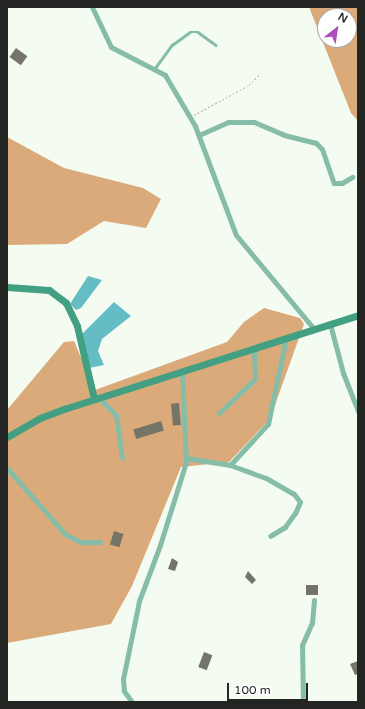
<!DOCTYPE html>
<style>
body{margin:0}
#map{position:relative;width:365px;height:709px;overflow:hidden;background:#f4fbf1;font-family:"Varela Round",sans-serif}
div>[style]{position:absolute}
[style*='--x']{left:calc(var(--x)*1px);top:calc(var(--y)*1px);width:calc(var(--w)*1px);rotate:calc(var(--a)*1deg)}
.forest>*{inset:0;background:#dbaa7a}
.water>*{inset:0;background:#64bcc5}
.building>*{inset:0;background:#757469;transform-origin:0 0}
.path>*{height:1px;margin-top:-0.5px;transform-origin:0;background:repeating-linear-gradient(90deg,#b4bab2 0 2px,transparent 0 4px)}
.lane>*{height:2.5px;margin:-1.25px;padding:0 1.25px;transform-origin:1.25px;border-radius:1.25px;background:#85bda8}
.street>*{height:5px;margin:-2.5px;padding:0 2.5px;transform-origin:2.5px;border-radius:2.5px;background:#85bda8}
.secondary>*{height:7px;margin:-3.5px;padding:0 3.5px;transform-origin:3.5px;border-radius:3.5px;background:#429f82}
span{translate:-50% -50%;white-space:nowrap;text-align:center;line-height:1.15;-webkit-text-stroke:3px #fff;paint-order:stroke}
.frame{position:absolute;inset:0;border:8px solid #222521;pointer-events:none}
.north{position:absolute;left:317px;top:8px;width:40px;height:40px;box-sizing:border-box;background:#fff;border:1px solid #a7a8a6;border-radius:50%;rotate:30deg;font-size:11px;font-weight:700;line-height:16px;text-align:center;color:#222521}
.north::after{content:'';display:block;margin:auto;width:14px;height:18px;background:#ac4fba;clip-path:polygon(50% 0,100% 100%,50% 72%,0 100%)}
.scale{position:absolute;left:227px;top:683px;width:81px;height:18px;box-sizing:border-box;border:2px solid #222521;border-top:0;padding-left:5px;font-size:12px;line-height:14px;white-space:nowrap;color:#222521;-webkit-text-stroke:3px #fff;paint-order:stroke}
</style>
<div id="map">
<div class="forest">
<div style="clip-path:polygon(evenodd,309px 7px,358px 7px,358px 121px,351px 113px,309px 7px,325px 16px,349px 16px,349px 40px,325px 40px,325px 16px)"></div>
<div style="clip-path:polygon(7px 137px,64px 168px,143px 188px,161px 199px,146px 228px,104px 221px,67px 244px,7px 245px)"></div>
<div style="clip-path:polygon(264px 308px,300px 318px,304px 324px,270px 419px,229px 462px,181px 467px,132px 586px,111px 624px,7px 643px,7px 410px,64px 342px,74px 341px,95px 390px,227px 342px,244px 322px)"></div>
</div>
<div class="water">
<div style="clip-path:polygon(88px 276px,102px 280px,81px 308px,76px 310px,70px 304px)"></div>
<div style="clip-path:polygon(114px 302px,131px 316px,102px 339px,98px 351px,104px 365px,89px 368px,82px 334px)"></div>
</div>
<div class="building">
<div style="left:16px;top:48px;width:14px;height:11px;rotate:36deg"></div>
<div style="left:179px;top:403px;width:22px;height:8px;rotate:85deg"></div>
<div style="left:161px;top:421px;width:10px;height:29px;rotate:73deg"></div>
<div style="left:114px;top:531px;width:10px;height:14px;rotate:17deg"></div>
<div style="clip-path:polygon(172px 558px,178px 562px,175px 571px,168px 569px)"></div>
<div style="clip-path:polygon(248px 571px,256px 580px,252px 584px,245px 577px)"></div>
<div style="left:306px;top:585px;width:12px;height:10px"></div>
<div style="left:204px;top:652px;width:9px;height:16px;rotate:21deg"></div>
<div style="clip-path:polygon(358px 661px,358px 674px,355px 675px,350px 664px)"></div>
</div>
<div class="path">
<div style="--x:194;--y:115;--w:63;--a:-28.6"></div>
<div style="--x:249;--y:85;--w:17;--a:-45"></div>
</div>
<div class="lane">
<div style="--x:155;--y:68;--w:29;--a:-54"></div>
<div style="--x:172;--y:45;--w:22;--a:-36"></div>
<div style="--x:190;--y:32;--w:8;--a:0"></div>
<div style="--x:198;--y:32;--w:22;--a:36"></div>
</div>
<div class="street">
<div style="--x:92;--y:7;--w:44;--a:64.6"></div>
<div style="--x:111;--y:47;--w:61;--a:27.4"></div>
<div style="--x:165;--y:75;--w:59;--a:59.5"></div>
<div style="--x:195;--y:126;--w:116;--a:69.4"></div>
<div style="--x:236;--y:235;--w:122;--a:50.3"></div>
<div style="--x:199;--y:135;--w:32;--a:-24"></div>
<div style="--x:228;--y:122;--w:26;--a:0"></div>
<div style="--x:254;--y:122;--w:33;--a:23"></div>
<div style="--x:284;--y:135;--w:33;--a:14"></div>
<div style="--x:316;--y:143;--w:8;--a:45"></div>
<div style="--x:322;--y:149;--w:36;--a:71"></div>
<div style="--x:334;--y:183;--w:8;--a:0"></div>
<div style="--x:342;--y:183;--w:12;--a:-31"></div>
<div style="--x:330;--y:324;--w:51;--a:75.1"></div>
<div style="--x:343;--y:373;--w:41;--a:68.5"></div>
<div style="--x:99;--y:398;--w:24;--a:45"></div>
<div style="--x:116;--y:415;--w:43;--a:82.1"></div>
<div style="--x:219;--y:413;--w:50;--a:-43.4"></div>
<div style="--x:255;--y:379;--w:31;--a:-92"></div>
<div style="--x:186;--y:458;--w:45;--a:9"></div>
<div style="--x:230;--y:465;--w:38;--a:20"></div>
<div style="--x:266;--y:478;--w:32;--a:30"></div>
<div style="--x:294;--y:494;--w:10;--a:53"></div>
<div style="--x:300;--y:502;--w:12;--a:114"></div>
<div style="--x:295;--y:513;--w:17;--a:126"></div>
<div style="--x:285;--y:527;--w:17;--a:149"></div>
<div style="--x:230;--y:465;--w:56;--a:-47.2"></div>
<div style="--x:268;--y:424;--w:88;--a:-78.2"></div>
<div style="--x:7;--y:468;--w:88;--a:48.7"></div>
<div style="--x:65;--y:534;--w:18;--a:27"></div>
<div style="--x:81;--y:542;--w:19;--a:0"></div>
<div style="--x:132;--y:702;--w:14;--a:-126"></div>
<div style="--x:124;--y:691;--w:12;--a:-95"></div>
<div style="--x:123;--y:679;--w:80;--a:-78.4"></div>
<div style="--x:139;--y:601;--w:60;--a:-69.4"></div>
<div style="--x:160;--y:545;--w:87;--a:-72.6"></div>
<div style="--x:186;--y:462;--w:91;--a:-92.5"></div>
<div style="--x:303;--y:702;--w:57;--a:-91"></div>
<div style="--x:302;--y:645;--w:24;--a:-66"></div>
<div style="--x:312;--y:623;--w:23;--a:-85"></div>
</div>
<div class="secondary">
<div style="--x:7;--y:287;--w:42;--a:4.1"></div>
<div style="--x:49;--y:290;--w:21;--a:37"></div>
<div style="--x:66;--y:303;--w:25;--a:64"></div>
<div style="--x:77;--y:326;--w:75;--a:76.9"></div>
<div style="--x:7;--y:437;--w:38;--a:-30"></div>
<div style="--x:40;--y:418;--w:26;--a:-21"></div>
<div style="--x:64;--y:409;--w:309;--a:-17.7"></div>
</div>
<div class="frame"></div>
<div class="north">N</div>
<div class="scale">100 m</div>
</div>
